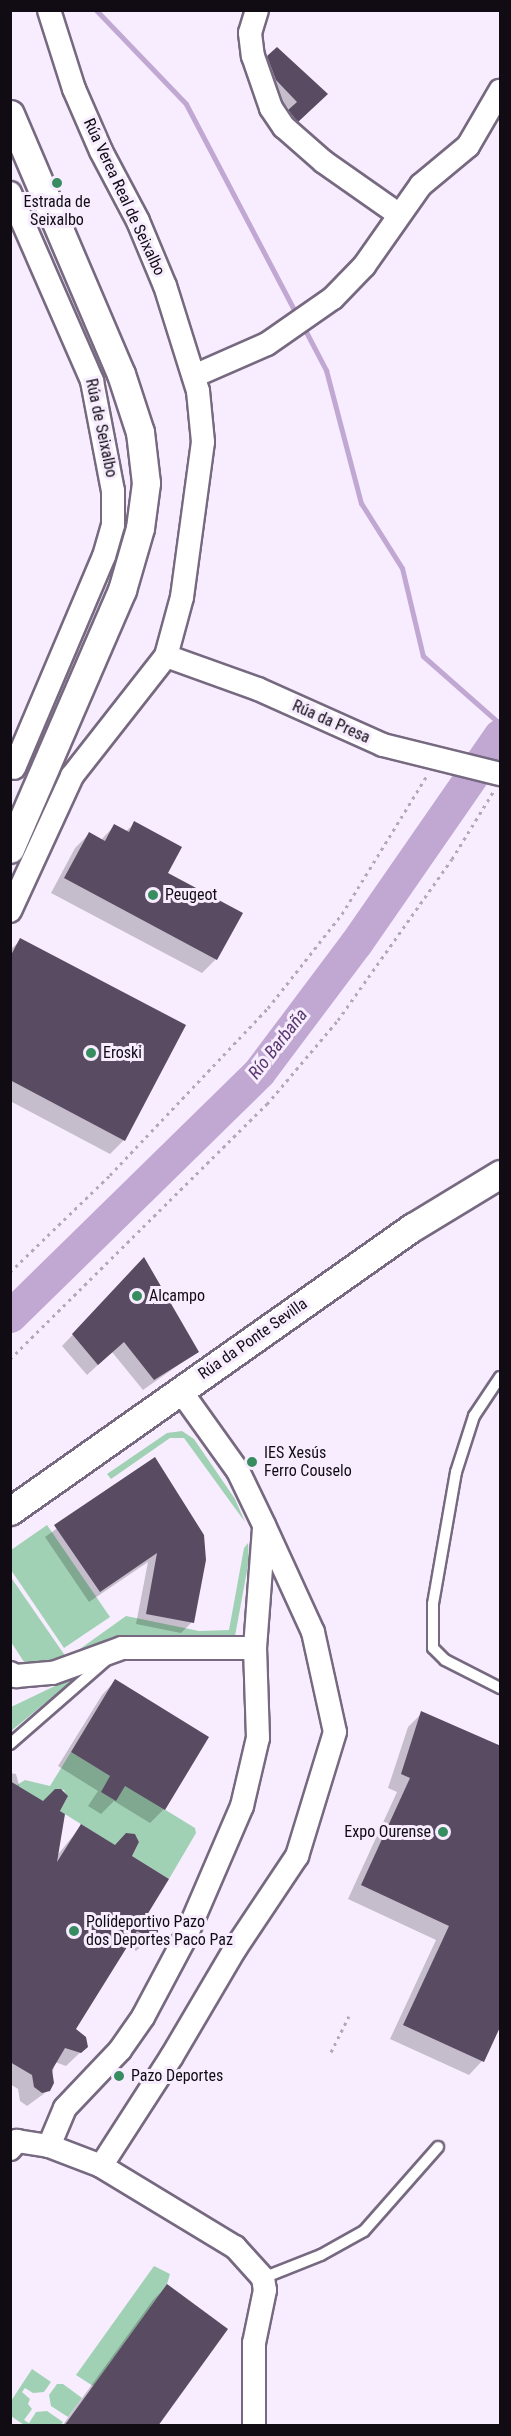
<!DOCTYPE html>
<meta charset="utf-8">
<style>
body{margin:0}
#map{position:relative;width:511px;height:2436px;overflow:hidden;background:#f7edfe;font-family:"Roboto Condensed",sans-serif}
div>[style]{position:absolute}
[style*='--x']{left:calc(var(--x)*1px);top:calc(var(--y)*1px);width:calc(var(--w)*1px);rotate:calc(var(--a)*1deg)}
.green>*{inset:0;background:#a1d1b4}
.shadow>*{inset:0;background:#0003}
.stream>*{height:5px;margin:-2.5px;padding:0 2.5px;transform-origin:2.5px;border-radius:2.5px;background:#c1a8d3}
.river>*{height:33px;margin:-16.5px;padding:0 16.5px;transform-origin:16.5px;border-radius:16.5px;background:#c1a8d3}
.building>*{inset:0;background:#584b62}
.path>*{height:3px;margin-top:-1.5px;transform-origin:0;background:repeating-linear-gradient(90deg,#b1a9b7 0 3px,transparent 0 7.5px)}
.roads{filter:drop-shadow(2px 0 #766980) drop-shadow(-2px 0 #766980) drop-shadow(0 2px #766980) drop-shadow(0 -2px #766980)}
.service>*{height:10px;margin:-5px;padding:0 5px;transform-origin:5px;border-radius:5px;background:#fff}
.minor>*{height:22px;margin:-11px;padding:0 11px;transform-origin:11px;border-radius:11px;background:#fff}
.tertiary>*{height:27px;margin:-13.5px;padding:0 13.5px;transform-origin:13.5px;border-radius:13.5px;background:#fff}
.dots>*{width:16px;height:16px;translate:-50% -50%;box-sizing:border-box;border:3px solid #f7edfe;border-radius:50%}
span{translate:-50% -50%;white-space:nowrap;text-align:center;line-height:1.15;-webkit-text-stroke:6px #f7edfe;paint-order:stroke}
.street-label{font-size:16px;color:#110c14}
.poi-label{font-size:16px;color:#110c14}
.left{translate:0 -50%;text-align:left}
.right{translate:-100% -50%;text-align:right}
.water-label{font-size:18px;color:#5a3970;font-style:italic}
.frame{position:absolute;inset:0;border:12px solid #110c14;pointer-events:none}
</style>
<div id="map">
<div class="green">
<div style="clip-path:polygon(182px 1431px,194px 1439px,235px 1499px,245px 1522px,184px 1438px,170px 1438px,111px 1479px,107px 1474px,167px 1433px)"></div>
<div style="clip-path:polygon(47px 1525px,110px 1617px,64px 1648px,11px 1570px,11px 1550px)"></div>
<div style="clip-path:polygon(248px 1543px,249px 1560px,235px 1636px,122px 1641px,70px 1656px,126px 1616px,199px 1631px,229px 1630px,244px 1548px)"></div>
<div style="clip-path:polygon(10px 1576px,66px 1657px,28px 1668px,11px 1642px)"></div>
<div style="clip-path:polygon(82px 1673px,11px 1731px,11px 1707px)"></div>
<div style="clip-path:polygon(71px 1752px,195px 1828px,196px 1833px,169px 1879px,132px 1856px,139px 1842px,135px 1834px,126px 1834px,116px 1846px,60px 1811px,67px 1798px,64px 1790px,55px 1789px,45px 1803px,17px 1785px,25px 1780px,50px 1786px)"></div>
<div style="clip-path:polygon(154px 2266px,170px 2274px,167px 2284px,93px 2386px,76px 2375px)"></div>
<div style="clip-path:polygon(32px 2369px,51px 2382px,44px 2392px,33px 2393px,25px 2388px,22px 2392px,30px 2399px,28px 2404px,32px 2409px,24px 2420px,29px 2423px,36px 2412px,47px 2411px,63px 2422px,61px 2425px,24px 2425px,11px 2416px,11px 2401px)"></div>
<div style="clip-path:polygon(57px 2384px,63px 2384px,82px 2398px,68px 2417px,51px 2406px,49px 2395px)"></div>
</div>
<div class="shadow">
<div style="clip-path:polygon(277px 49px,318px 102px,290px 128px,282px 118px,290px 110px,269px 88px,261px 64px)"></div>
<div style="clip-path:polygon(135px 823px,216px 959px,202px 973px,51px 893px,75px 848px,89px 834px,101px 840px,114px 826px,125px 832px)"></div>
<div style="clip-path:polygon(21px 940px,124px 1140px,110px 1154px,10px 1101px,10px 950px)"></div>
<div style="clip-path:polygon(134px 1270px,197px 1352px,143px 1390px,112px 1352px,87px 1375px,62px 1346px)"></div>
<div style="clip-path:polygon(154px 1459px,192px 1622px,181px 1633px,136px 1624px,148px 1562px,89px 1602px,45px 1537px)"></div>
<div style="clip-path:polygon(115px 1681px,164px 1809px,150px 1823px,114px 1801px,101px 1814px,88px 1806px,98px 1791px,58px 1766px,102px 1695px)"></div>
<div style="clip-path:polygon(422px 1713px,500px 1749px,500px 2027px,482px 2061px,469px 2075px,390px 2039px,436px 1940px,348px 1899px,397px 1792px,388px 1788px,408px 1727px)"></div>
<div style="clip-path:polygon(10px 1773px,16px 1774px,20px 1789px,58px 1812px,56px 1857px,81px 1826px,130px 1856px,145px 1915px,157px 1932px,136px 1951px,126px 1946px,74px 2030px,87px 2046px,66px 2066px,55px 2062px,49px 2090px,27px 2106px,20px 2101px,18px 2089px,10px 2084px)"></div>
<div style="clip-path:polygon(167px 2286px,156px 2426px,62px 2426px,153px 2300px)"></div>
</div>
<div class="stream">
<div style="--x:96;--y:10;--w:130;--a:46.2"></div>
<div style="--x:186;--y:104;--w:238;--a:62.3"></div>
<div style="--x:303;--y:326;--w:50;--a:62.4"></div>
<div style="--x:326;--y:370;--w:138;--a:75.3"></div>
<div style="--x:361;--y:503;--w:77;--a:57.8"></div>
<div style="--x:402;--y:568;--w:90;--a:76.6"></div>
<div style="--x:423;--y:656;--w:103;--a:41.4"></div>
</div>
<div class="river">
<div style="--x:10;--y:1316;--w:349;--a:-44.4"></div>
<div style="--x:259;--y:1072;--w:161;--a:-53.1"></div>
<div style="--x:356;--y:943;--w:253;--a:-55.3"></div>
</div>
<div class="building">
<div style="clip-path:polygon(277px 47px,328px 94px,298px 122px,288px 110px,297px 102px,276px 80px,267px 56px)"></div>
<div style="clip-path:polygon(134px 821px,182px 847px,168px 873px,243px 913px,217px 960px,64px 878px,89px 832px,105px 841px,114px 824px,129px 832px)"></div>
<div style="clip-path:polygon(20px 938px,186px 1025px,125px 1141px,10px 1080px,10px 957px)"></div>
<div style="clip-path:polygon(144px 1257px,199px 1352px,154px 1380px,124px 1342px,98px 1365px,72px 1334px)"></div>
<div style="clip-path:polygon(155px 1457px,204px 1535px,206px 1560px,194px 1623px,146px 1614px,157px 1553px,100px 1592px,54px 1525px)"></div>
<div style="clip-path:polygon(115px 1679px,209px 1737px,165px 1810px,125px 1786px,116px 1801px,101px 1792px,110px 1776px,71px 1752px)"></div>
<div style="clip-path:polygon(421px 1711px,501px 1746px,501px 2025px,484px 2062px,403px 2025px,449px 1926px,361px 1885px,410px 1778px,401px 1774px)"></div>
<div style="clip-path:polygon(10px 1781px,43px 1801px,55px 1789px,61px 1789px,68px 1796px,60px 1811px,65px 1814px,57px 1862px,81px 1824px,115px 1845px,126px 1833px,135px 1834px,139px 1842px,132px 1856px,169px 1879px,147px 1915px,158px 1924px,158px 1932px,151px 1938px,137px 1931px,76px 2029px,86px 2037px,88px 2047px,81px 2053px,65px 2048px,52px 2070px,54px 2083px,50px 2091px,42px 2093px,34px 2087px,32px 2075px,10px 2062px)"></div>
<div style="clip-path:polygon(167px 2284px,228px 2329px,158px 2426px,64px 2426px)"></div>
</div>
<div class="path">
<div style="--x:10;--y:1272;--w:139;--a:-44.1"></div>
<div style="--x:110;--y:1175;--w:230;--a:-46.6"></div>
<div style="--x:268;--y:1008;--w:120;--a:-51.8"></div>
<div style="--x:342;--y:914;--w:161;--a:-58.5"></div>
<div style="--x:10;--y:1359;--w:362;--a:-44.8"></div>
<div style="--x:267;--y:1104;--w:110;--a:-49.8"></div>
<div style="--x:338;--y:1020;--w:197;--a:-54.7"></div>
<div style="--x:452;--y:859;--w:79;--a:-58.5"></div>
<div style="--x:331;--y:2052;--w:40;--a:-63.4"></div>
</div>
<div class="roads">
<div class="service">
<div style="--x:500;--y:1377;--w:47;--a:123.7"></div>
<div style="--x:474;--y:1416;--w:59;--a:107.8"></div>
<div style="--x:456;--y:1472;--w:134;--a:99.9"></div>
<div style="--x:433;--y:1604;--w:44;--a:90"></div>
<div style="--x:433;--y:1648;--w:17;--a:45"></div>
<div style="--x:445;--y:1660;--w:62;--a:27"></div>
<div style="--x:10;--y:1744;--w:126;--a:-41.1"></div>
<div style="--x:263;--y:2278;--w:62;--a:-21.6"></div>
<div style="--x:321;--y:2255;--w:49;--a:-29.2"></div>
<div style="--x:364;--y:2231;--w:112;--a:-48.6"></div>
</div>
<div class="minor">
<div style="--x:257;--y:10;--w:24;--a:107"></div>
<div style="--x:250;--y:33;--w:23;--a:83"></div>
<div style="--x:253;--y:56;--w:55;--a:70.9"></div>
<div style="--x:271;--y:108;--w:23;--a:56"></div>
<div style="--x:284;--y:127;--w:53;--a:41.2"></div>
<div style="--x:324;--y:162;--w:90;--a:35.1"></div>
<div style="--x:10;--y:193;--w:205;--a:66.4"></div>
<div style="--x:92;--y:381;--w:112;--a:79.2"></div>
<div style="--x:113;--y:491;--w:34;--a:90"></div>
<div style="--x:113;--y:525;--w:32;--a:106"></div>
<div style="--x:104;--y:556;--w:230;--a:113"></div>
<div style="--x:194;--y:376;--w:80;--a:-23.7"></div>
<div style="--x:267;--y:344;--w:80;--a:-34.9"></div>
<div style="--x:333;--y:298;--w:45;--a:-45.9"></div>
<div style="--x:364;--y:266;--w:99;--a:-54.9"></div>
<div style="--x:421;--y:185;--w:61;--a:-39.7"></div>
<div style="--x:468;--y:146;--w:64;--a:-59.8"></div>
<div style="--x:166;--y:656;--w:98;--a:19.7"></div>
<div style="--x:258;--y:689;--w:137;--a:24.1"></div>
<div style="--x:383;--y:745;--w:121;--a:13.9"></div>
<div style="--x:10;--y:911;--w:149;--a:-65.3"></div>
<div style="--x:72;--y:776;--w:152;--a:-51.9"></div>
<div style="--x:166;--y:656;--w:61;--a:-74.8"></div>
<div style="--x:182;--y:597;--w:156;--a:-82.3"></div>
<div style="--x:203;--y:442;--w:51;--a:-95.6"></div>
<div style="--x:198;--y:391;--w:110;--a:-107.4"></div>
<div style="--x:165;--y:286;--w:70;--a:-112.6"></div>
<div style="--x:138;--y:221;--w:79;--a:-117.9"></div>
<div style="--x:101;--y:151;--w:68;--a:-113.5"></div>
<div style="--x:74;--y:89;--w:83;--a:-107.6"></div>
<div style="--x:180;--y:1390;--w:100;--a:54.4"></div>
<div style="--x:238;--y:1471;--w:60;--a:64.3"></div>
<div style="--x:264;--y:1525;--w:118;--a:65.4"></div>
<div style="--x:313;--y:1632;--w:102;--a:77.6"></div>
<div style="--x:335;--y:1732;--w:130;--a:107"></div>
<div style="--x:297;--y:1856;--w:112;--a:123.7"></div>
<div style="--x:235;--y:1949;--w:124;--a:120.5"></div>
<div style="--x:172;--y:2056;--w:131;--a:122.8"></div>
<div style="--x:101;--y:2166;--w:157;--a:31.2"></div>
<div style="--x:235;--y:2247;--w:42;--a:47.9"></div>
<div style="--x:263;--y:2278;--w:12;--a:81"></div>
<div style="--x:265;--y:2290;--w:54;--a:101.7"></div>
<div style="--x:254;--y:2343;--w:83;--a:90"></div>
<div style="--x:10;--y:1673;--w:7;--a:27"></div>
<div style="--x:16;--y:1676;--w:37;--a:-5"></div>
<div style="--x:53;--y:1673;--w:73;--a:-19.9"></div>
<div style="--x:122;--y:1648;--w:133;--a:0"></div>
<div style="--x:49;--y:2146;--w:41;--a:-67.2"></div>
<div style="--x:65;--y:2108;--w:80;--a:-46.5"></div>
<div style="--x:120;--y:2050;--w:40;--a:-55.1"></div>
<div style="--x:143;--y:2017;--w:92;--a:-62"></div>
<div style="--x:186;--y:1936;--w:142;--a:-66.7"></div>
<div style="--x:242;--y:1806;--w:70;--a:-76.8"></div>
<div style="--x:258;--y:1738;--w:90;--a:-91.9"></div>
<div style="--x:255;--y:1648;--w:119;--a:-85.7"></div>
<div style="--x:10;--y:2149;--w:11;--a:-49"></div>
<div style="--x:17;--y:2141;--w:32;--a:9"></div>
<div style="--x:49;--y:2146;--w:56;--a:21"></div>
</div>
<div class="tertiary">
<div style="--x:10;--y:114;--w:283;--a:66.9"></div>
<div style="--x:121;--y:374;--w:61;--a:71.9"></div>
<div style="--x:140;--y:432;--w:51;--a:83.3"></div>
<div style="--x:146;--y:483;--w:45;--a:97.6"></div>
<div style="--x:140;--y:528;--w:65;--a:106.2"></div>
<div style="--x:122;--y:590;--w:282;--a:113.4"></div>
<div style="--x:10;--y:1511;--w:493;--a:-35.2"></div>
<div style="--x:413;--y:1227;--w:102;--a:-31.3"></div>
</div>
</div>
<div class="dots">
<div style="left:57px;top:183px;background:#378c60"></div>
<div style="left:153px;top:895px;background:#378c60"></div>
<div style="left:91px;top:1053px;background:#378c60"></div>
<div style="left:137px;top:1296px;background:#378c60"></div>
<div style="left:252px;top:1462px;background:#378c60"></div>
<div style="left:443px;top:1832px;background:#378c60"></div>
<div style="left:74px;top:1931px;background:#378c60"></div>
<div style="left:119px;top:2076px;background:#378c60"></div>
</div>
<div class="street-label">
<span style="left:124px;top:197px;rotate:65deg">Rúa Verea Real de Seixalbo</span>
<span style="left:101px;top:428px;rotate:78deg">Rúa de Seixalbo</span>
<span style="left:331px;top:722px;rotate:24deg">Rúa da Presa</span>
<span style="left:253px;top:1339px;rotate:-35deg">Rúa da Ponte Sevilla</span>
</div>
<div class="poi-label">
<span style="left:57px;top:211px">Estrada de<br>Seixalbo</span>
<span class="left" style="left:165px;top:895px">Peugeot</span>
<span class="left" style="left:103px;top:1053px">Eroski</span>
<span class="left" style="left:149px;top:1296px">Alcampo</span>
<span class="left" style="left:264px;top:1462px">IES Xesús<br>Ferro Couselo</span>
<span class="right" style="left:431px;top:1832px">Expo Ourense</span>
<span class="left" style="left:86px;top:1931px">Polideportivo Pazo<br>dos Deportes Paco Paz</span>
<span class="left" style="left:131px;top:2076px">Pazo Deportes</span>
</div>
<div class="water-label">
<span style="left:278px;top:1044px;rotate:-52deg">Río Barbaña</span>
</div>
<div class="frame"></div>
</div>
